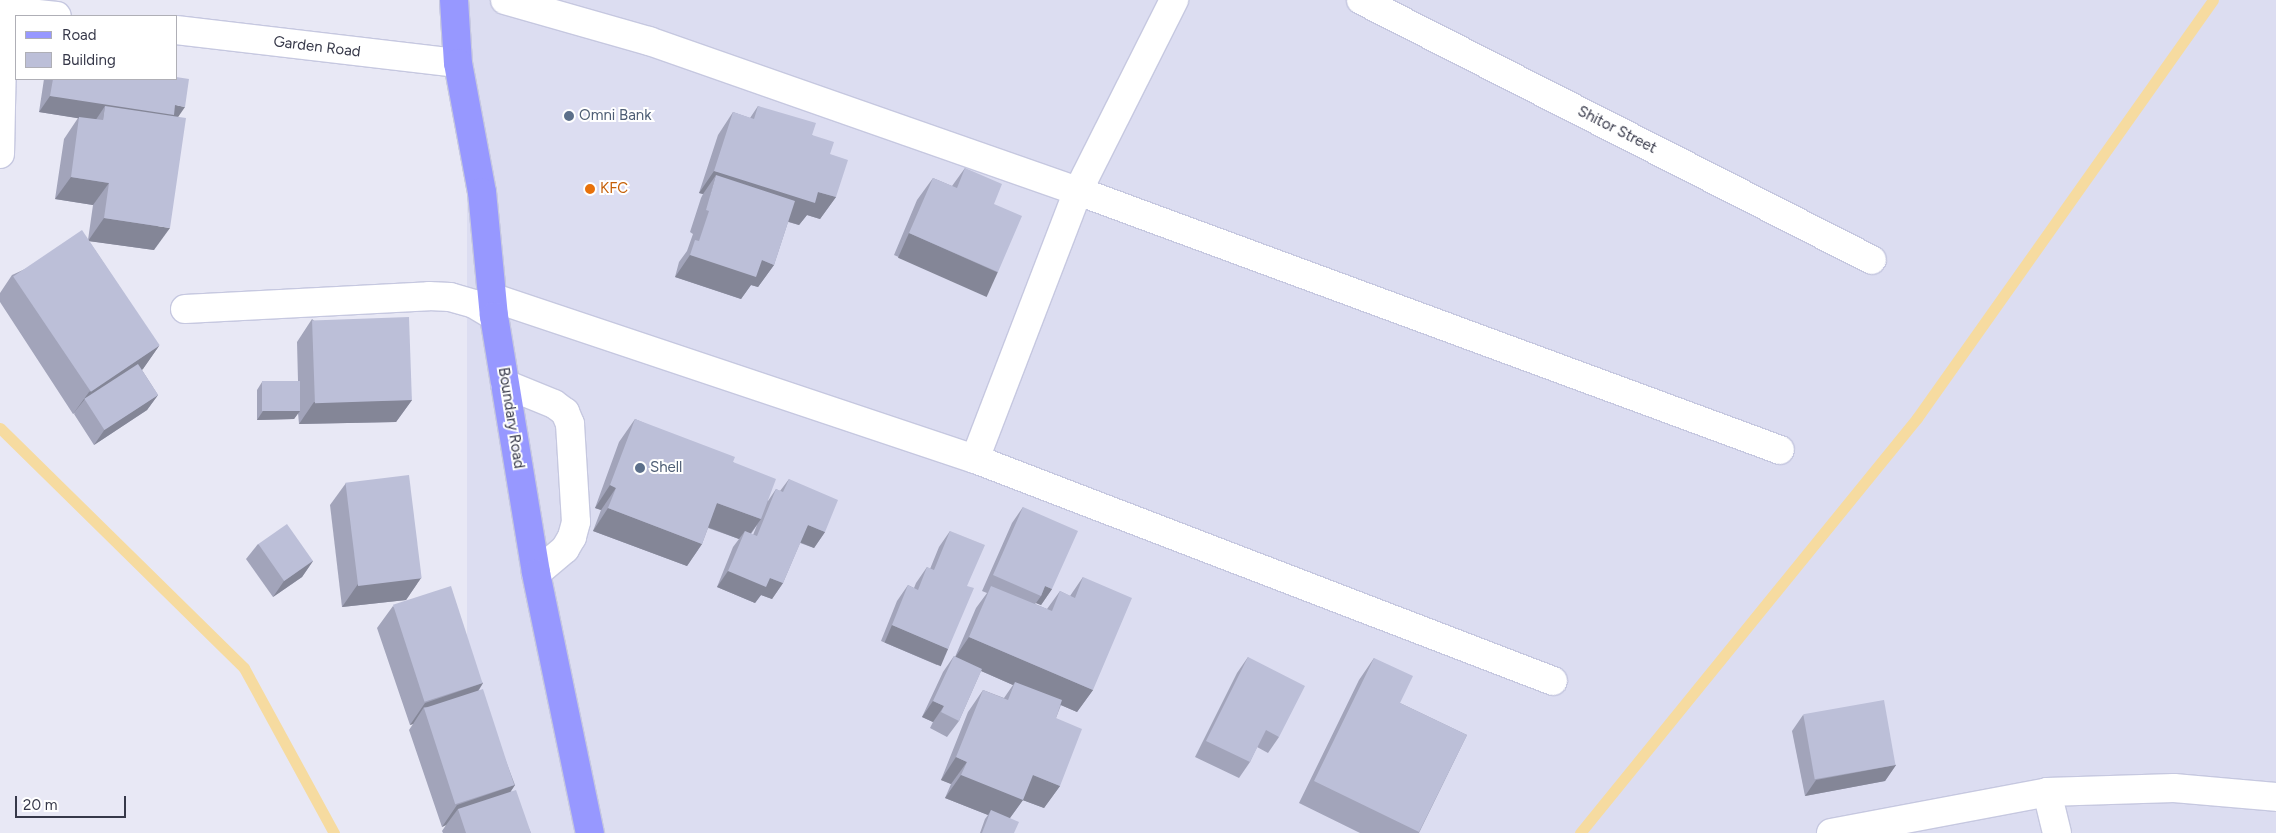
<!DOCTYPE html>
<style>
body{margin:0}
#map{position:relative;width:2276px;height:833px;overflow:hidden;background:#e8e8f5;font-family:Figtree,sans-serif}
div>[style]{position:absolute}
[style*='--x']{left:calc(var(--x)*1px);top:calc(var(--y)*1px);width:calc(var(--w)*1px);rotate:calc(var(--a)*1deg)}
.residential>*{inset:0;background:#dcddf1;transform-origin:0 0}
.stream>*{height:11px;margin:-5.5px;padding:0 5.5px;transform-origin:5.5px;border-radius:5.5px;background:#f6dba0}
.roads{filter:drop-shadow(1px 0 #c6c8e0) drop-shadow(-1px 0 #c6c8e0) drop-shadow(0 1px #c6c8e0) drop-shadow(0 -1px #c6c8e0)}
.minor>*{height:28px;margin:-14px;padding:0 14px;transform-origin:14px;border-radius:14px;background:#fff}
.major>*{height:28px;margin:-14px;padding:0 14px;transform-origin:14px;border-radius:14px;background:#9798ff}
.wall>*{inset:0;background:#a2a4ba}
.shaded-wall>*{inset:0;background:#848697;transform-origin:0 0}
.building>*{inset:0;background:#bcbfd8;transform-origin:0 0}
.dots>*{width:14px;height:14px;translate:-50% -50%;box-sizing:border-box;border:2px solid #fff;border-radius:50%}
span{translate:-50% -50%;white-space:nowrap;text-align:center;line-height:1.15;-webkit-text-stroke:4px #fff;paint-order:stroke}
.street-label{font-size:15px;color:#363849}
.service-label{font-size:15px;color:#4e5e75}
.left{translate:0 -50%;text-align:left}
.food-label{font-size:15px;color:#c56008}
.legend{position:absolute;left:15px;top:15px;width:162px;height:65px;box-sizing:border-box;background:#fff;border:1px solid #afafb6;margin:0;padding:6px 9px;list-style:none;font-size:15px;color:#363849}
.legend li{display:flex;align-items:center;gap:10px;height:25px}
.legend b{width:25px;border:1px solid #afafb6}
.scale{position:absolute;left:15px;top:796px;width:111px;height:22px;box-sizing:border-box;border:2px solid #363849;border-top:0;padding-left:6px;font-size:15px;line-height:18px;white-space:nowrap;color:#363849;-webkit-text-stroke:4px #fff;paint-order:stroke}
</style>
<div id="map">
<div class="residential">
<div style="left:467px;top:0;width:1809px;height:850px"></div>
</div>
<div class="stream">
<div style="--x:0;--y:428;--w:342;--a:44.5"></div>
<div style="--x:244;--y:668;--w:188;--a:61.4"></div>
<div style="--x:1580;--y:833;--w:535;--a:-50.92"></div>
<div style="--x:1917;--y:418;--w:512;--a:-54.7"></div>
</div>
<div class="roads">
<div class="minor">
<div style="--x:505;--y:0;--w:150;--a:15.9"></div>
<div style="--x:649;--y:41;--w:454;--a:19.3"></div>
<div style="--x:1078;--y:191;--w:748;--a:20.25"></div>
<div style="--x:1361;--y:0;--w:573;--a:26.97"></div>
<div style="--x:0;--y:10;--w:57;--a:6"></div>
<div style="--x:176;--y:30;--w:284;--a:6.7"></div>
<div style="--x:0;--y:154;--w:144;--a:-88.8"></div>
<div style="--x:491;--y:297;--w:510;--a:18.51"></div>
<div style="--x:975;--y:459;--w:619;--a:21.01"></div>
<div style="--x:185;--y:309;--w:244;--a:-3"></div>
<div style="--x:429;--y:296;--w:21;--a:3"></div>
<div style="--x:450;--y:297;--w:25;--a:16"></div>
<div style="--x:474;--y:304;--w:23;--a:31"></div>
<div style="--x:505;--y:384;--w:53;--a:22.2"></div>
<div style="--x:554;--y:404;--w:14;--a:36"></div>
<div style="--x:565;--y:412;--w:13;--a:67"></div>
<div style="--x:570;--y:424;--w:98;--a:86.5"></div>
<div style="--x:576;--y:522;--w:16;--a:105"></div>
<div style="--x:572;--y:537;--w:14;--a:120"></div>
<div style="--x:565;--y:549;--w:38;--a:140"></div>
<div style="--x:975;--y:459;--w:287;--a:-69"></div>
<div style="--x:1078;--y:191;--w:214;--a:-63.3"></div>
<div style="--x:2047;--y:792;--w:42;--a:76.3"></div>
<div style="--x:1831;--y:833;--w:220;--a:-10.7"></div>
<div style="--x:2047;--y:792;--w:127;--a:-1.8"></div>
<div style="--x:2174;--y:788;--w:102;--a:5"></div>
</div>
<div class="major">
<div style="--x:454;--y:0;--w:63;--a:86.4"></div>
<div style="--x:458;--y:63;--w:131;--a:79.5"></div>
<div style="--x:482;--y:192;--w:125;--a:84.5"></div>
<div style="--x:494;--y:316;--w:260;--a:80.7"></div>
<div style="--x:536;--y:573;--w:266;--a:78.3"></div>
</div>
</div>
<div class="wall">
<div style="clip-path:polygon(44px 79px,176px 79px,178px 117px,154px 250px,89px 241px,159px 346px,142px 370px,158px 395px,147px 410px,94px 445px,74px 414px,75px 413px,73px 414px,0 302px,0 293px,12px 275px,88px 240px,93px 205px,55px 199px,64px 139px,78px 118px,39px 112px)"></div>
<div style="clip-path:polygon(758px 106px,812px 135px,830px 154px,836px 197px,820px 219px,807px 215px,799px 225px,788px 222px,774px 265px,758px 287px,751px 285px,741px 299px,675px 277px,679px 262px,687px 251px,693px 234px,690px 232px,701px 198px,703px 194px,699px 193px,718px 135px,733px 112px,750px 118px)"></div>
<div style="clip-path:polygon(965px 168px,994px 204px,998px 272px,982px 294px,894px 255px,917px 200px,933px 178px,952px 186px)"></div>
<div style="clip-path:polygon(312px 319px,412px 400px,396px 422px,299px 424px,298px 413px,294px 419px,257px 420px,257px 390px,262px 382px,298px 381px,297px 342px)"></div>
<div style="clip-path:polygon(evenodd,635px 419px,733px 462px,768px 501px,776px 489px,780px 491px,789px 479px,825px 532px,814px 548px,800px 543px,783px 583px,772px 599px,761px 595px,755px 603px,717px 587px,733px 547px,739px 539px,708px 528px,702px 544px,687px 566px,593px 531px,601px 510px,595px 508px,619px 442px,635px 419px,757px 525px,753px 535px,751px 534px,757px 525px)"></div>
<div style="clip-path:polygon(346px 483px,421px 578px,406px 600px,342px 607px,330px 505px)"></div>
<div style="clip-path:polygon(1023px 507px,1052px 589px,1041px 605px,1036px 603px,1035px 604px,1047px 609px,1060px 591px,1070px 596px,1083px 577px,1093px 690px,1077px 712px,1061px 705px,1056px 718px,1060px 786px,1044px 808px,1023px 800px,1010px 818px,1014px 833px,980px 833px,985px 819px,988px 815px,945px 798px,951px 784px,941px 780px,968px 712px,983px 690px,1004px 698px,1013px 685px,981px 671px,959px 721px,947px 737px,930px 728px,933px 722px,922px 717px,943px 672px,954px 656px,955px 657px,976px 608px,987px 593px,982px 591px,1012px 523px)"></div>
<div style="clip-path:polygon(950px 531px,967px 586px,948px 649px,937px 665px,881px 641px,897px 601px,908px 585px,914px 588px,916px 583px,927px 567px,930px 569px,939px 547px)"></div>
<div style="clip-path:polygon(258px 544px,313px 561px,302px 577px,273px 597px,246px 559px)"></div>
<div style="clip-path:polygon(393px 606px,483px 683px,479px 690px,515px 785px,511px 791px,531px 833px,443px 833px,442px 831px,446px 825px,442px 827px,409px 730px,413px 724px,410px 725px,377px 628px)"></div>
<div style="clip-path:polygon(1248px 657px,1279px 737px,1268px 753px,1257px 747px,1250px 762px,1239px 778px,1195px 757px,1237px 673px)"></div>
<div style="clip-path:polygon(1374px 658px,1400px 703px,1467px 735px,1419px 833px,1360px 833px,1299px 803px,1359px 680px)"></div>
<div style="clip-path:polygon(1803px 715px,1896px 765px,1885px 781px,1805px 796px,1792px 731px)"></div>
</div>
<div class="shaded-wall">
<div style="clip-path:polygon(50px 96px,175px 105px,185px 107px,174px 123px,103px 120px,105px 106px,95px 121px,39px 112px)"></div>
<div style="clip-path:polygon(714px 171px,818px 192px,836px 197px,820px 219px,807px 215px,799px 225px,710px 197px,716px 175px,703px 194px,699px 193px)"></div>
<div style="clip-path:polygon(71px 177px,109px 183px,93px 205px,55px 199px)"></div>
<div style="clip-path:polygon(104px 218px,170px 228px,154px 250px,88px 241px)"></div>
<div style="left:909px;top:233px;width:97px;height:27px;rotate:24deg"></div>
<div style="clip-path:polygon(690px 255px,762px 260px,774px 265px,758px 287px,751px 285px,741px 299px,675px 277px)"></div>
<div style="clip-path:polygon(159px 346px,143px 369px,89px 404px,85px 399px,73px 414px,89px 392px)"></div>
<div style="clip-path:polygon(158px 395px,147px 410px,94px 445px,105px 429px)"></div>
<div style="clip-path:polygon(412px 400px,396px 422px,299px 424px,314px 402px)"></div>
<div style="clip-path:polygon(263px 411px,300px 411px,294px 419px,257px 420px)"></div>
<div style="clip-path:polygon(610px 485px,616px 488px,601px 510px,595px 508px)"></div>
<div style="clip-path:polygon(717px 503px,761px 519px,745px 541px,745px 531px,739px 539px,702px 525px)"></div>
<div style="clip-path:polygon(608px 508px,702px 544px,687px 566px,593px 531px)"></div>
<div style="clip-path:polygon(808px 525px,825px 532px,814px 548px,797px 541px)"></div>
<div style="clip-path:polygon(313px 561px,302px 577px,273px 597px,284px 581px)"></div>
<div style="clip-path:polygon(728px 571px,770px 578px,783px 583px,772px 599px,761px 595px,755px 603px,717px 587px)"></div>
<div style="clip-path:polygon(421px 578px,406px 600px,342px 607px,358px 584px)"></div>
<div style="clip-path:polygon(1045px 586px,1052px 589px,1041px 605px,1036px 603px,1041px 596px)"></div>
<div style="left:892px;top:625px;width:61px;height:19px;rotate:23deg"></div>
<div style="clip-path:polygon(969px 637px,1093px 690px,1077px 712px,1014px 685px,1015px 682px,1013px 685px,954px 659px)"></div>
<div style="clip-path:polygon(483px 683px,468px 706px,424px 707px,413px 724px,410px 725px,425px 703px)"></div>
<div style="clip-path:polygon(933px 701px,944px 706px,933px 722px,922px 717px)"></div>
<div style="clip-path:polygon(956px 757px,967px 762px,951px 784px,941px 780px)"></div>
<div style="clip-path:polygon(1896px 765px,1885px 781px,1805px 796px,1816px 780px)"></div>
<div style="clip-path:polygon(961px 775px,1033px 775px,1060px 786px,1044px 808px,1017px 798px,1023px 800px,1007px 822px,991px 810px,988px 815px,945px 798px)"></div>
<div style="clip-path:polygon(515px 785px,500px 807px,458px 809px,446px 825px,442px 827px,457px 805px)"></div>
</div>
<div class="building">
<div style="clip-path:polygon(176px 77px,189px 79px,185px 107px,175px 105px,174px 115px,50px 96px,53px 79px,176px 79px)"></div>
<div style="clip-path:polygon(105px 106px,186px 118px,170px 228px,104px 218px,109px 183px,71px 177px,79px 117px,103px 120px)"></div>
<div style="clip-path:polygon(758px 106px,816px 123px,812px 135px,834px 142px,830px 154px,848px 160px,836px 197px,818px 192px,815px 203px,714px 171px,733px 112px,754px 119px)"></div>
<div style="clip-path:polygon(965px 168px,1002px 184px,994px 204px,1022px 216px,998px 272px,909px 233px,933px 178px,957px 188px)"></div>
<div style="clip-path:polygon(716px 175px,795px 201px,774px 265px,762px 260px,756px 277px,690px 255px,695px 240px,699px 241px,709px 211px,706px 210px)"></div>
<div style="left:82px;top:230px;width:139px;height:83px;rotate:56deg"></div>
<div style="left:409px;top:317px;width:83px;height:97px;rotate:88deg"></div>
<div style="left:138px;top:364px;width:37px;height:64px;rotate:57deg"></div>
<div style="left:300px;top:381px;width:30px;height:38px;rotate:90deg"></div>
<div style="clip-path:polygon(635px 419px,735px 457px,733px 462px,776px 479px,761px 519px,717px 503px,702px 544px,608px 508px,616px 488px,610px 485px)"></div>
<div style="left:409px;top:475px;width:104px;height:64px;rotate:83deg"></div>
<div style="clip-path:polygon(789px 479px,838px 500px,825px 532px,808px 525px,783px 583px,770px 578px,766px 587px,728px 571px,745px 531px,757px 536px,776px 489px,783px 492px)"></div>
<div style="clip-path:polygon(1023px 507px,1078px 531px,1052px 589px,1045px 586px,1041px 596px,993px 575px)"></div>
<div style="left:287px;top:524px;width:45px;height:35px;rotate:55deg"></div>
<div style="clip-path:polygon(950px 531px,985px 545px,967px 586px,974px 588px,948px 649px,892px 625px,908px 585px,918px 590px,927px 567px,934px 570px)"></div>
<div style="clip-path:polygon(1083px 577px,1132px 598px,1093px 690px,969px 637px,991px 586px,1052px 611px,1060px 591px,1075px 598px)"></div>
<div style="left:451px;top:586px;width:102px;height:61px;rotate:72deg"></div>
<div style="clip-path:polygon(954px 656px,982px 669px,959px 721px,941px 712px,944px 706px,933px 701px)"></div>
<div style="clip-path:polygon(1248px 657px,1305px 686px,1279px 737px,1266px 730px,1250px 762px,1206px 741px)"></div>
<div style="clip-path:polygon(1374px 658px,1413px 676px,1400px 703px,1467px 735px,1419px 832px,1314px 781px)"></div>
<div style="clip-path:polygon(1015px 682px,1062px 700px,1056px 718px,1082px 729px,1060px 786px,1033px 775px,1023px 800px,961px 775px,967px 762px,956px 757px,983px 690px,1008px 700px)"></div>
<div style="left:483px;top:689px;width:101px;height:62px;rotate:72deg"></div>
<div style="left:1884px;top:700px;width:66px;height:82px;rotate:80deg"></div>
<div style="clip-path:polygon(516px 790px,531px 833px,466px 833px,458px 809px)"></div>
<div style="clip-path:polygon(991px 810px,1019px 822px,1014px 833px,982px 833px)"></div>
</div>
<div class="dots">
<div style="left:569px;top:116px;background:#5c6f8a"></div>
<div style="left:590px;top:189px;background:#e8710a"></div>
<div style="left:640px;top:468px;background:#5c6f8a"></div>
</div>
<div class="street-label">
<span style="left:317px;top:47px;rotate:7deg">Garden Road</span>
<span style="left:1617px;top:130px;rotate:27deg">Shitor Street</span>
<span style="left:511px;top:418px;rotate:81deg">Boundary Road</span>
</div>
<div class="service-label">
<span class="left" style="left:579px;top:116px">Omni Bank</span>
<span class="left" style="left:650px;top:468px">Shell</span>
</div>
<div class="food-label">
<span class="left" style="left:600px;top:189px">KFC</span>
</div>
<ul class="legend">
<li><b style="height:6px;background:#9798ff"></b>Road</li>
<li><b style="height:14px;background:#bcbfd8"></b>Building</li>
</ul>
<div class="scale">20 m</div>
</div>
